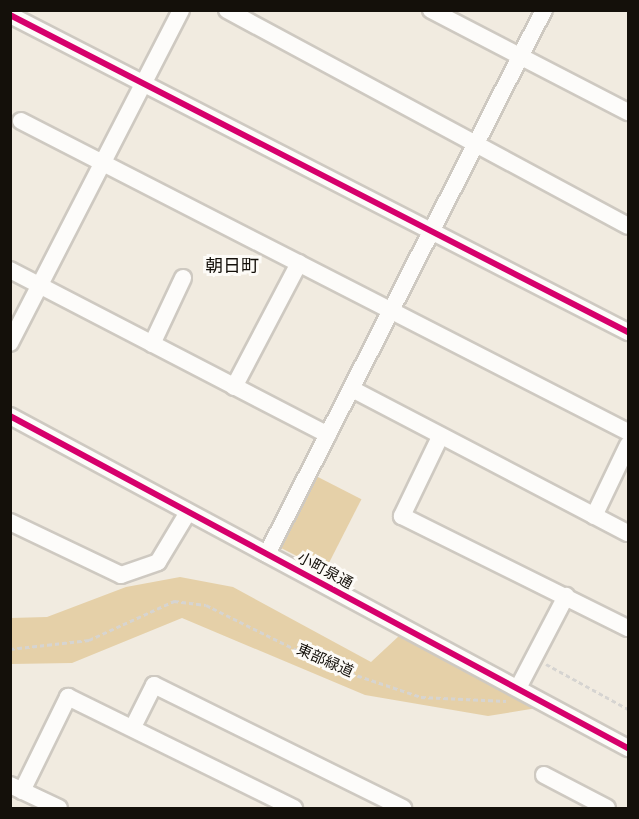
<!DOCTYPE html>
<meta charset="utf-8">
<style>
body{margin:0}
#map{position:relative;width:639px;height:819px;overflow:hidden;background:#f1ebe0;font-family:"Roboto Condensed","Noto Sans JP",sans-serif}
div>[style]{position:absolute}
[style*='--x']{left:calc(var(--x)*1px);top:calc(var(--y)*1px);width:calc(var(--w)*1px);rotate:calc(var(--a)*1deg)}
.green>*{inset:0;background:#e5d0a8;transform-origin:0 0}
.path>*{height:3px;margin-top:-1.5px;transform-origin:0;background:repeating-linear-gradient(90deg,#d6d4d1 0 4.5px,transparent 0 7.5px)}
.roads{filter:drop-shadow(2px 0 #cec9c1) drop-shadow(-2px 0 #cec9c1) drop-shadow(0 2px #cec9c1) drop-shadow(0 -2px #cec9c1)}
.minor>*{height:16px;margin:-8px;padding:0 8px;transform-origin:8px;border-radius:8px;background:#fdfcfa}
.cycleway>*{height:6px;margin:-3px;padding:0 3px;transform-origin:3px;border-radius:3px;background:#d6006c}
span{translate:-50% -50%;white-space:nowrap;text-align:center;line-height:1.15;-webkit-text-stroke:6px #fdfbf7;paint-order:stroke}
.street-label{font-size:15px;color:#14100a}
.quarter-label{font-size:18px;color:#14100a}
.frame{position:absolute;inset:0;border:12px solid #14100a;pointer-events:none}
</style>
<div id="map">
<div class="green">
<div style="left:316px;top:476px;width:51px;height:80px;rotate:27deg"></div>
<div style="clip-path:polygon(180px 577px,233px 587px,371px 662px,400px 635px,543px 707px,488px 716px,365px 695px,182px 618px,72px 663px,11px 664px,10px 618px,47px 617px,126px 587px)"></div>
</div>
<div class="path">
<div style="--x:10;--y:649;--w:80;--a:-6.5"></div>
<div style="--x:89;--y:640;--w:94;--a:-24.6"></div>
<div style="--x:174;--y:601;--w:32;--a:7"></div>
<div style="--x:206;--y:605;--w:137;--a:26.4"></div>
<div style="--x:329;--y:666;--w:97;--a:18.6"></div>
<div style="--x:421;--y:697;--w:85;--a:2.7"></div>
<div style="--x:546;--y:664;--w:94;--a:28.8"></div>
</div>
<div class="roads">
<div class="minor">
<div style="--x:227;--y:10;--w:455;--a:28.3"></div>
<div style="--x:431;--y:10;--w:222;--a:27.4"></div>
<div style="--x:10;--y:15;--w:695;--a:27.16"></div>
<div style="--x:21;--y:121;--w:682;--a:27.13"></div>
<div style="--x:10;--y:270;--w:358;--a:27.4"></div>
<div style="--x:10;--y:343;--w:374;--a:-62.8"></div>
<div style="--x:152;--y:344;--w:73;--a:-64.8"></div>
<div style="--x:234;--y:387;--w:140;--a:-62.3"></div>
<div style="--x:352;--y:389;--w:311;--a:27.6"></div>
<div style="--x:10;--y:416;--w:702;--a:28.25"></div>
<div style="--x:440;--y:437;--w:88;--a:115.7"></div>
<div style="--x:402;--y:516;--w:252;--a:26.4"></div>
<div style="--x:594;--y:516;--w:79;--a:-64.4"></div>
<div style="--x:10;--y:522;--w:123;--a:25.5"></div>
<div style="--x:121;--y:575;--w:39;--a:-19"></div>
<div style="--x:158;--y:562;--w:58;--a:-59"></div>
<div style="--x:267;--y:554;--w:610;--a:-63.02"></div>
<div style="--x:518;--y:688;--w:104;--a:-62.4"></div>
<div style="--x:133;--y:727;--w:47;--a:-63.4"></div>
<div style="--x:154;--y:685;--w:278;--a:26.3"></div>
<div style="--x:544;--y:775;--w:71;--a:27.6"></div>
<div style="--x:10;--y:785;--w:54;--a:25.1"></div>
<div style="--x:22;--y:791;--w:105;--a:-63.9"></div>
<div style="--x:68;--y:697;--w:252;--a:26.2"></div>
</div>
</div>
<div class="cycleway">
<div style="--x:10;--y:15;--w:695;--a:27.16"></div>
<div style="--x:10;--y:416;--w:702;--a:28.25"></div>
</div>
<div class="street-label">
<span style="left:325px;top:571px;rotate:28deg">小町泉通</span>
<span style="left:325px;top:661px;rotate:24deg">東部緑道</span>
</div>
<div class="quarter-label">
<span style="left:232px;top:266px">朝日町</span>
</div>
<div class="frame"></div>
</div>
